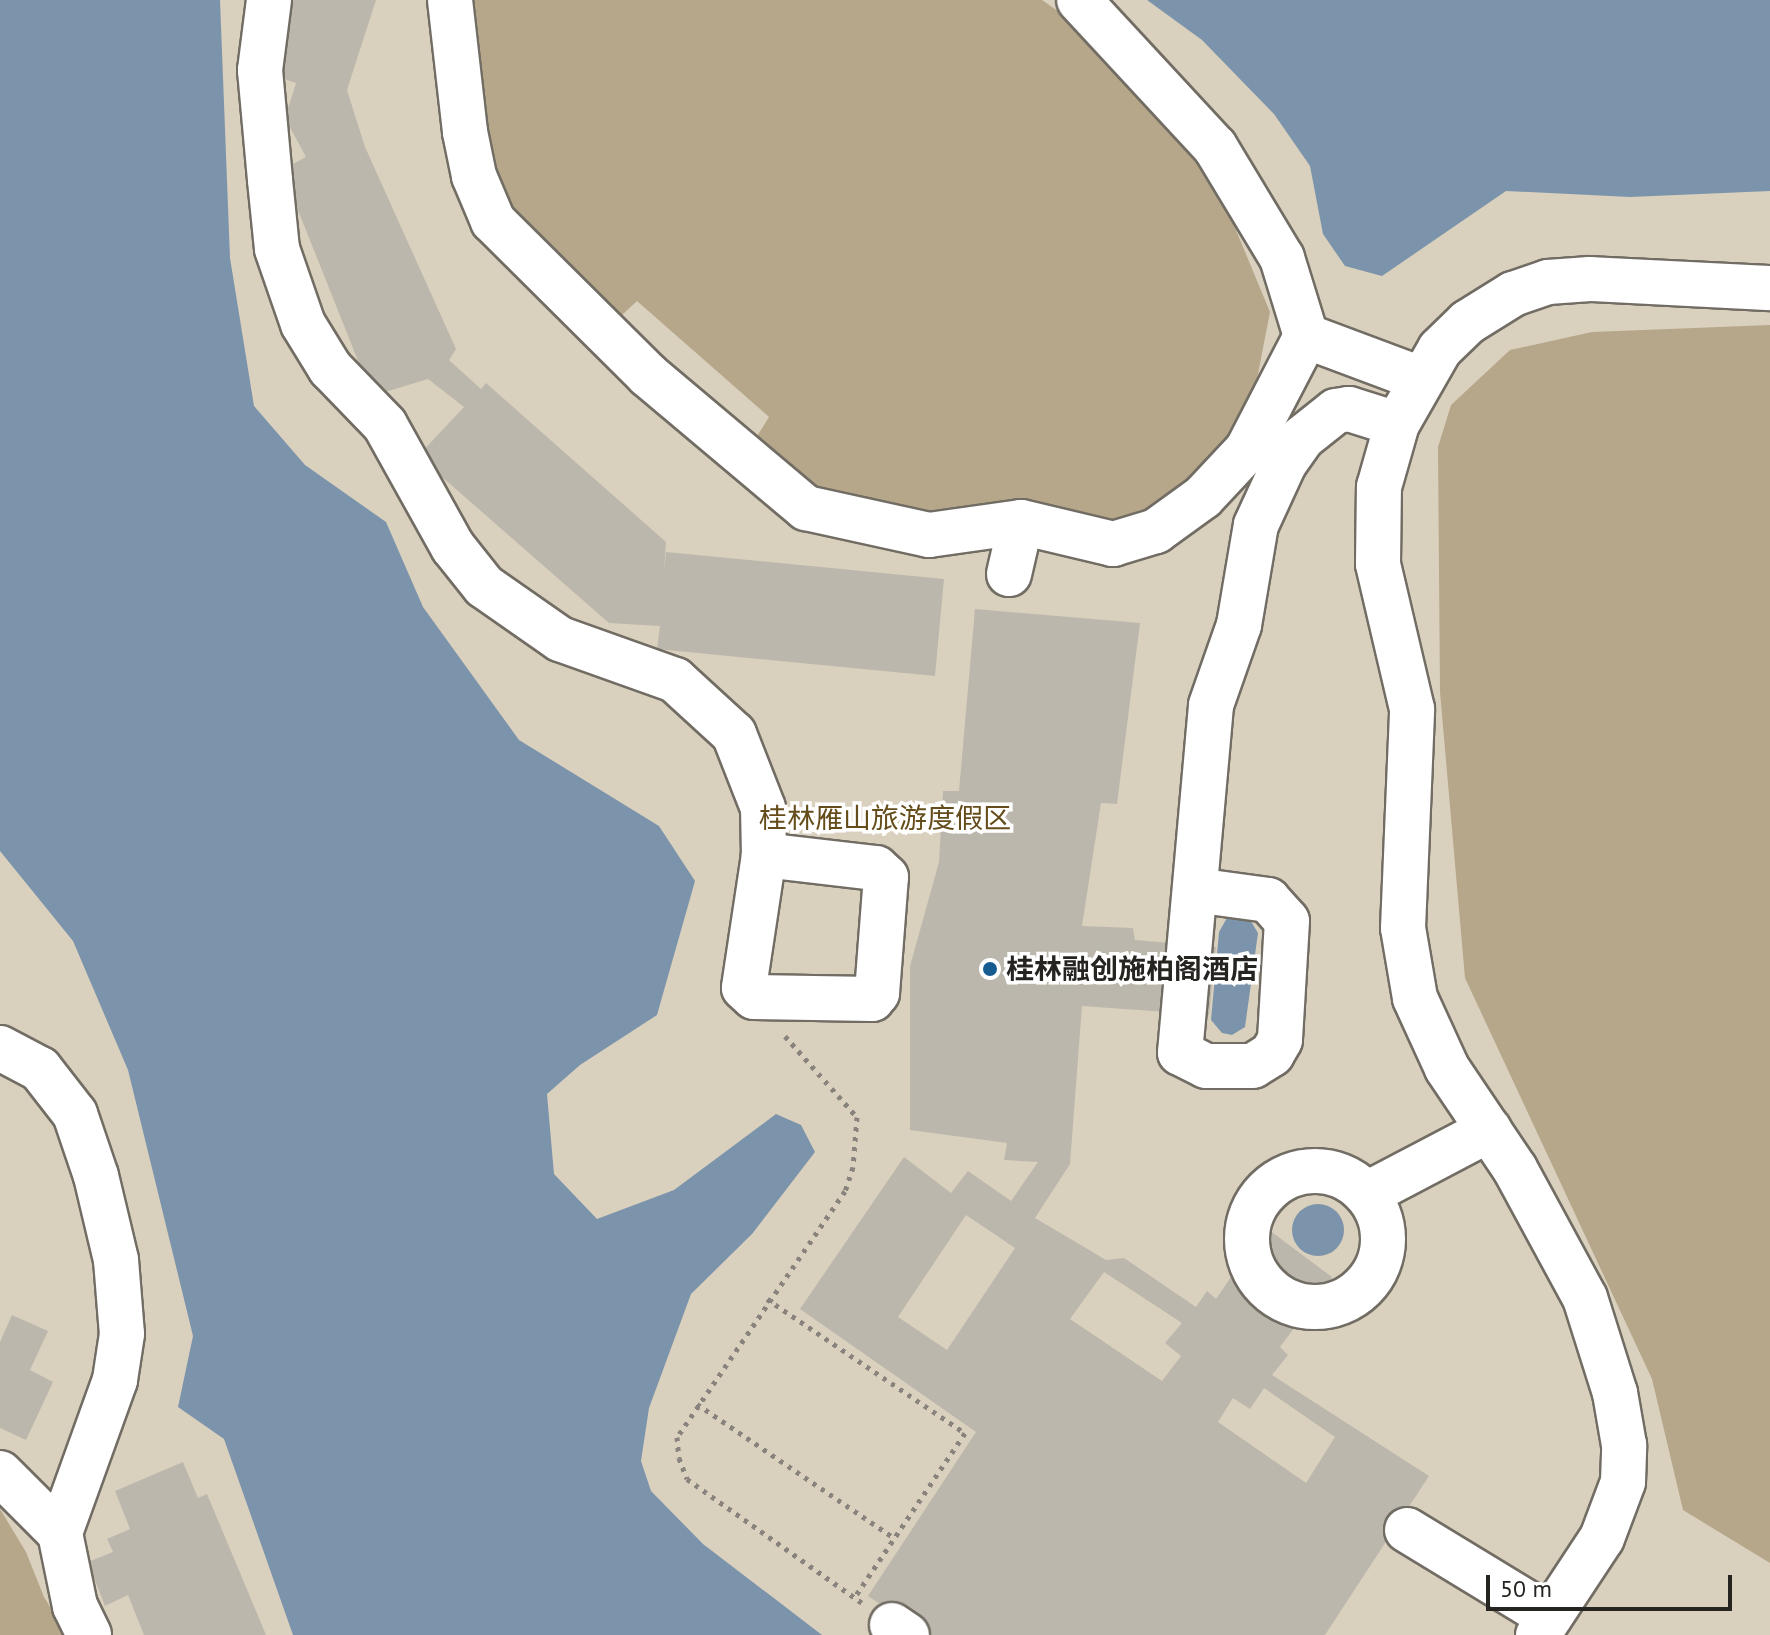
<!DOCTYPE html>
<meta charset="utf-8">
<style>
body{margin:0}
#map{position:relative;width:1770px;height:1635px;overflow:hidden;background:#f1ebe1;font-family:"PT Sans","Noto Sans SC",sans-serif}
div>[style]{position:absolute}
[style*='--x']{left:calc(var(--x)*1px);top:calc(var(--y)*1px);width:calc(var(--w)*1px);rotate:calc(var(--a)*1deg)}
.green>*{inset:0;background:#dad0be;transform-origin:0 0}
.forest>*{inset:0;background:#b6a78a}
.water>*{inset:0;background:#7c94ab}
.round{border-radius:50%}
.building>*{inset:0;background:#bcb7ac}
.path>*{height:5px;margin-top:-2.5px;transform-origin:0;background:repeating-linear-gradient(90deg,#88847d 0 4px,transparent 0 10px)}
.roads{filter:drop-shadow(2px 0 #726d64) drop-shadow(-2px 0 #726d64) drop-shadow(0 2px #726d64) drop-shadow(0 -2px #726d64)}
.minor>*{height:44px;margin:-22px;padding:0 22px;transform-origin:22px;border-radius:22px;background:#fff}
.minor>.ring{margin:-22px;padding:0;box-sizing:content-box;background:none;border:44px solid #fff;border-radius:50%}
.dots>*{width:22px;height:22px;translate:-50% -50%;box-sizing:border-box;border:4px solid #fff;border-radius:50%}
span{translate:-50% -50%;white-space:nowrap;text-align:center;line-height:1.15;-webkit-text-stroke:7px #fff;paint-order:stroke}
.park-label{font-size:28px;color:#654d1b}
.poi-label{font-size:28px;color:#262420;font-weight:700}
.left{translate:0 -50%;text-align:left}
.scale{position:absolute;left:1486px;top:1575px;width:246px;height:36px;box-sizing:border-box;border:4px solid #262420;border-top:0;padding-left:10px;font-size:24px;line-height:28px;white-space:nowrap;color:#262420;-webkit-text-stroke:6px #fff;paint-order:stroke}
</style>
<div id="map">
<div class="green">
<div style="left:0;top:0;width:1770px;height:1635px"></div>
</div>
<div class="forest">
<div style="clip-path:polygon(464px 0,1042px 0,1099px 40px,1221px 194px,1270px 312px,1251px 410px,1186px 481px,1141px 519px,870px 520px,748px 451px,769px 417px,637px 301px,609px 327px,494px 206px)"></div>
<div style="clip-path:polygon(1770px 325px,1770px 1563px,1683px 1510px,1652px 1379px,1465px 978px,1440px 692px,1438px 447px,1451px 405px,1510px 350px,1592px 332px)"></div>
<div style="clip-path:polygon(0 1509px,26px 1552px,44px 1597px,67px 1635px,0 1635px)"></div>
</div>
<div class="water">
<div style="clip-path:polygon(0 0,220px 0,230px 258px,254px 406px,305px 465px,386px 522px,423px 607px,519px 740px,659px 826px,695px 881px,657px 1015px,580px 1065px,547px 1094px,554px 1174px,597px 1219px,674px 1190px,776px 1114px,801px 1125px,815px 1152px,752px 1234px,691px 1294px,649px 1408px,641px 1461px,651px 1491px,703px 1544px,822px 1635px,293px 1635px,224px 1439px,178px 1407px,193px 1336px,128px 1070px,73px 941px,0 851px)"></div>
<div style="clip-path:polygon(1147px 0,1770px 0,1770px 191px,1630px 197px,1506px 191px,1382px 276px,1345px 266px,1323px 234px,1310px 166px,1274px 114px,1202px 40px)"></div>
<div style="clip-path:polygon(1228px 916px,1249px 918px,1258px 933px,1245px 1027px,1232px 1035px,1222px 1033px,1211px 1020px,1219px 932px)"></div>
<div class="round" style="left:1292px;top:1204px;width:52px;height:52px"></div>
</div>
<div class="building">
<div style="clip-path:polygon(289px 0,376px 0,347px 90px,365px 147px,456px 349px,449px 360px,481px 389px,486px 383px,666px 542px,664px 570px,666px 552px,944px 579px,935px 676px,657px 649px,660px 626px,609px 623px,418px 456px,464px 407px,428px 379px,372px 396px,282px 170px,306px 157px,285px 118px,296px 83px,270px 74px)"></div>
<div style="clip-path:polygon(evenodd,975px 609px,1140px 623px,1117px 804px,1101px 803px,1082px 926px,1133px 928px,1135px 940px,1216px 947px,1209px 1015px,1082px 1006px,1070px 1164px,1035px 1218px,1106px 1260px,1124px 1258px,1196px 1307px,1207px 1291px,1216px 1299px,1265px 1227px,1332px 1277px,1280px 1347px,1288px 1355px,1272px 1375px,1429px 1476px,1325px 1635px,927px 1635px,868px 1596px,976px 1432px,800px 1309px,904px 1157px,951px 1193px,968px 1171px,1011px 1201px,1038px 1162px,1004px 1160px,1007px 1143px,910px 1130px,910px 966px,939px 862px,943px 791px,959px 791px,975px 609px,966px 1215px,1015px 1248px,947px 1350px,898px 1317px,966px 1215px,975px 609px,1104px 1272px,1182px 1323px,1165px 1343px,1181px 1356px,1162px 1381px,1070px 1319px,1104px 1272px,975px 609px,1264px 1388px,1335px 1437px,1306px 1483px,1218px 1422px,1233px 1398px,1250px 1409px,1264px 1388px)"></div>
<div style="clip-path:polygon(12px 1315px,48px 1331px,30px 1370px,53px 1382px,26px 1440px,0 1428px,0 1342px)"></div>
<div style="clip-path:polygon(183px 1462px,198px 1498px,207px 1494px,266px 1635px,144px 1635px,128px 1595px,105px 1606px,88px 1562px,113px 1552px,107px 1539px,130px 1529px,115px 1491px)"></div>
</div>
<div class="path">
<div style="--x:785;--y:1036;--w:108;--a:48.4"></div>
<div style="--x:857;--y:1117;--w:50;--a:94.6"></div>
<div style="--x:853;--y:1167;--w:25;--a:108"></div>
<div style="--x:845;--y:1191;--w:298;--a:124.3"></div>
<div style="--x:677;--y:1437;--w:21;--a:85"></div>
<div style="--x:679;--y:1458;--w:22;--a:69"></div>
<div style="--x:687;--y:1479;--w:214;--a:35.3"></div>
<div style="--x:767;--y:1299;--w:239;--a:34.1"></div>
<div style="--x:965;--y:1433;--w:197;--a:123.9"></div>
<div style="--x:697;--y:1404;--w:238;--a:34.2"></div>
</div>
<div class="roads">
<div class="minor">
<div style="--x:269;--y:0;--w:71;--a:97.3"></div>
<div style="--x:260;--y:70;--w:110;--a:84.8"></div>
<div style="--x:270;--y:180;--w:69;--a:84.2"></div>
<div style="--x:277;--y:249;--w:79;--a:70.9"></div>
<div style="--x:303;--y:324;--w:52;--a:58.5"></div>
<div style="--x:330;--y:368;--w:79;--a:46"></div>
<div style="--x:385;--y:425;--w:140;--a:60.9"></div>
<div style="--x:453;--y:547;--w:50;--a:51.5"></div>
<div style="--x:484;--y:586;--w:93;--a:34.9"></div>
<div style="--x:560;--y:639;--w:122;--a:19.6"></div>
<div style="--x:675;--y:680;--w:80;--a:42.5"></div>
<div style="--x:734;--y:734;--w:79;--a:68.6"></div>
<div style="--x:763;--y:808;--w:47;--a:88.8"></div>
<div style="--x:764;--y:855;--w:134;--a:98.6"></div>
<div style="--x:744;--y:988;--w:13;--a:42"></div>
<div style="--x:754;--y:997;--w:118;--a:1"></div>
<div style="--x:872;--y:999;--w:8;--a:-50"></div>
<div style="--x:877;--y:993;--w:116;--a:-85.6"></div>
<div style="--x:886;--y:877;--w:13;--a:-138"></div>
<div style="--x:876;--y:868;--w:113;--a:-173.4"></div>
<div style="--x:450;--y:0;--w:133;--a:83.5"></div>
<div style="--x:465;--y:132;--w:45;--a:78.4"></div>
<div style="--x:474;--y:176;--w:49;--a:67.1"></div>
<div style="--x:493;--y:221;--w:218;--a:44.8"></div>
<div style="--x:648;--y:375;--w:207;--a:40.1"></div>
<div style="--x:806;--y:508;--w:126;--a:12.4"></div>
<div style="--x:929;--y:535;--w:93;--a:-8"></div>
<div style="--x:1021;--y:522;--w:95;--a:13.4"></div>
<div style="--x:1113;--y:544;--w:45;--a:-16.8"></div>
<div style="--x:1156;--y:531;--w:58;--a:-35.9"></div>
<div style="--x:1203;--y:497;--w:64;--a:-46.9"></div>
<div style="--x:1247;--y:450;--w:128;--a:-62.6"></div>
<div style="--x:1306;--y:336;--w:82;--a:-107.1"></div>
<div style="--x:1282;--y:258;--w:130;--a:-121.1"></div>
<div style="--x:1215;--y:147;--w:200;--a:-132.8"></div>
<div style="--x:1306;--y:336;--w:123;--a:20.5"></div>
<div style="--x:1009;--y:574;--w:53;--a:-77"></div>
<div style="--x:1195;--y:890;--w:74;--a:7.8"></div>
<div style="--x:1268;--y:900;--w:28;--a:48"></div>
<div style="--x:1287;--y:921;--w:119;--a:93.4"></div>
<div style="--x:1280;--y:1040;--w:16;--a:120"></div>
<div style="--x:1272;--y:1054;--w:22;--a:148"></div>
<div style="--x:1253;--y:1066;--w:47;--a:180"></div>
<div style="--x:1206;--y:1066;--w:29;--a:-153"></div>
<div style="--x:1180;--y:1053;--w:349;--a:-84.9"></div>
<div style="--x:1211;--y:705;--w:85;--a:-70.7"></div>
<div style="--x:1239;--y:625;--w:101;--a:-80.4"></div>
<div style="--x:1256;--y:525;--w:67;--a:-65.3"></div>
<div style="--x:1284;--y:464;--w:32;--a:-55"></div>
<div style="--x:1302;--y:438;--w:43;--a:-38.5"></div>
<div style="--x:1336;--y:411;--w:13;--a:-9"></div>
<div style="--x:1349;--y:409;--w:50;--a:17.4"></div>
<div style="--x:0;--y:1048;--w:45;--a:27.7"></div>
<div style="--x:40;--y:1069;--w:57;--a:52.1"></div>
<div style="--x:75;--y:1114;--w:65;--a:71.3"></div>
<div style="--x:96;--y:1176;--w:86;--a:76.6"></div>
<div style="--x:116;--y:1260;--w:74;--a:85.4"></div>
<div style="--x:122;--y:1334;--w:47;--a:98.7"></div>
<div style="--x:115;--y:1380;--w:163;--a:109.8"></div>
<div style="--x:60;--y:1533;--w:75;--a:78.4"></div>
<div style="--x:75;--y:1606;--w:32;--a:64"></div>
<div class="ring" style="left:1247px;top:1171px;width:92px;height:92px"></div>
<div style="--x:1367;--y:1194;--w:138;--a:-27.7"></div>
<div style="--x:0;--y:1473;--w:85;--a:45"></div>
<div style="--x:1407;--y:1530;--w:167;--a:31.3"></div>
<div style="--x:892;--y:1625;--w:18;--a:34"></div>
<div style="--x:1538;--y:1635;--w:116;--a:-56.6"></div>
<div style="--x:1602;--y:1538;--w:60;--a:-69.4"></div>
<div style="--x:1623;--y:1482;--w:37;--a:-88"></div>
<div style="--x:1624;--y:1445;--w:53;--a:-99.8"></div>
<div style="--x:1615;--y:1393;--w:100;--a:-107.5"></div>
<div style="--x:1585;--y:1298;--w:147;--a:-118.5"></div>
<div style="--x:1515;--y:1169;--w:122;--a:-124"></div>
<div style="--x:1447;--y:1068;--w:77;--a:-114.6"></div>
<div style="--x:1415;--y:998;--w:71;--a:-99.7"></div>
<div style="--x:1403;--y:928;--w:219;--a:-87.6"></div>
<div style="--x:1412;--y:709;--w:149;--a:-103.2"></div>
<div style="--x:1378;--y:564;--w:77;--a:-89.3"></div>
<div style="--x:1379;--y:487;--w:66;--a:-74.1"></div>
<div style="--x:1397;--y:424;--w:86;--a:-60.2"></div>
<div style="--x:1440;--y:349;--w:39;--a:-44"></div>
<div style="--x:1468;--y:322;--w:53;--a:-31.9"></div>
<div style="--x:1513;--y:294;--w:37;--a:-19"></div>
<div style="--x:1548;--y:282;--w:42;--a:-4.1"></div>
<div style="--x:1590;--y:279;--w:180;--a:2.9"></div>
</div>
</div>
<div class="dots">
<div style="left:990px;top:969px;background:#175c90"></div>
</div>
<div class="park-label">
<span style="left:885px;top:818px">桂林雁山旅游度假区</span>
</div>
<div class="poi-label">
<span class="left" style="left:1006px;top:969px">桂林融创施柏阁酒店</span>
</div>
<div class="scale">50 m</div>
</div>
